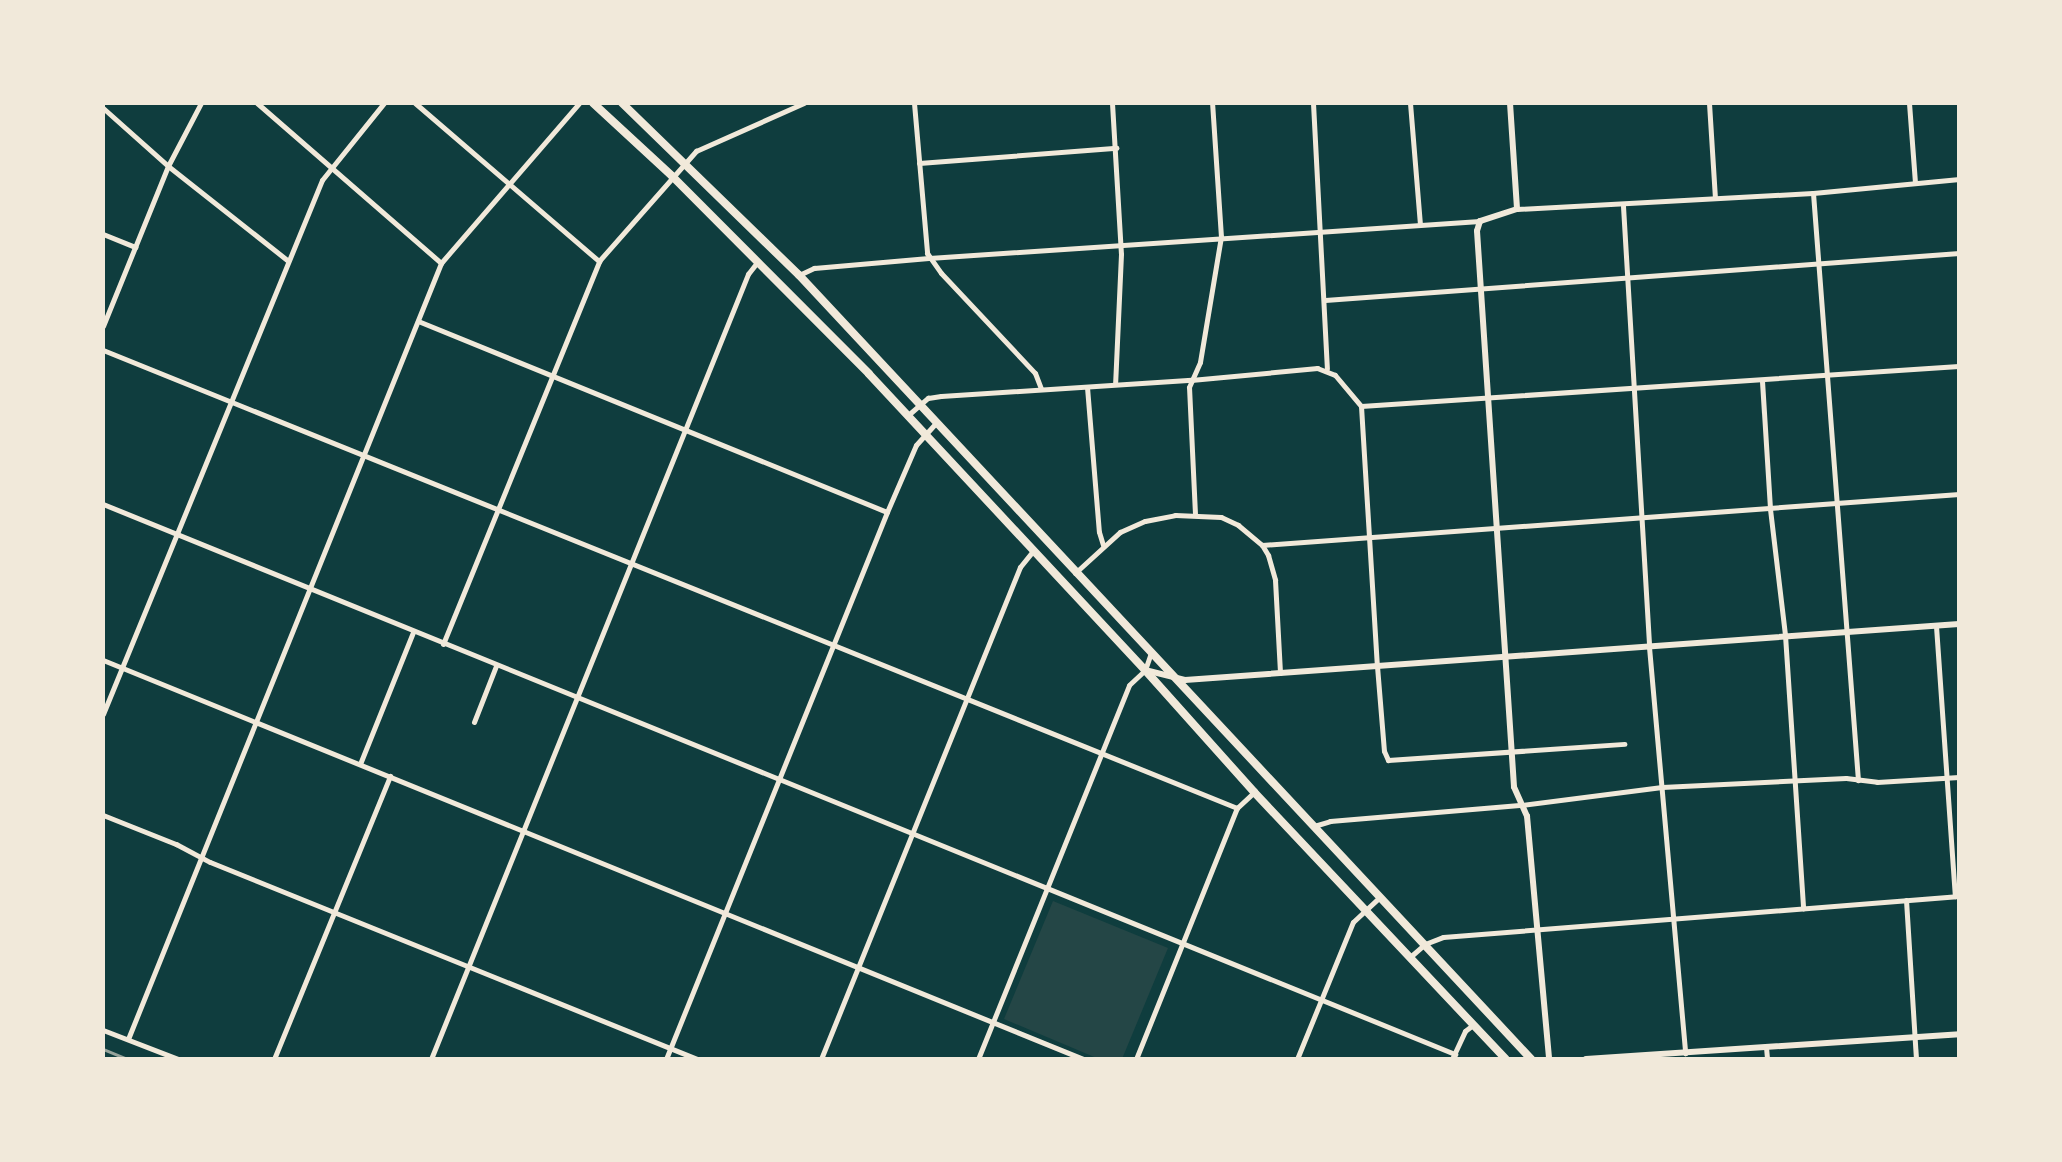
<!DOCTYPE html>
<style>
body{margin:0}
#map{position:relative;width:2062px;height:1162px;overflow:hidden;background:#0f3d3e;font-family:"PT Sans Narrow",sans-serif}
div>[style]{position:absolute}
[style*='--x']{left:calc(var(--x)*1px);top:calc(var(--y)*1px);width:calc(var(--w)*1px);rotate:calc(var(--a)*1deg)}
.green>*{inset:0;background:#244646}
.minor>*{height:5px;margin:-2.5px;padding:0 2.5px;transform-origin:2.5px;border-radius:2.5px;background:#f1e9da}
.tertiary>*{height:6px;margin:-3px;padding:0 3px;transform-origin:3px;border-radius:3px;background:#f1e9da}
.primary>*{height:8px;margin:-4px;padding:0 4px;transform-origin:4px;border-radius:4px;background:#f1e9da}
.rail>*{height:2.5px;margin:-1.25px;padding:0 1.25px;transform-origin:1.25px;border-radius:1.25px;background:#97a49c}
span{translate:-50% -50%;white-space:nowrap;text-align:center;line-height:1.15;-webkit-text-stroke:6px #f1e9da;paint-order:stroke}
.frame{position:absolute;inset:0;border:105px solid #f1e9da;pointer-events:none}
</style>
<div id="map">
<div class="green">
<div style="clip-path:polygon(1053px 901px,1168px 948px,1122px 1059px,1099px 1059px,1004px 1019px)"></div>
</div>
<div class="minor">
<div style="--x:257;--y:103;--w:244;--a:41"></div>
<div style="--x:415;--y:103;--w:243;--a:40.7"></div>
<div style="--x:914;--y:103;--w:151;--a:85"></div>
<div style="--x:927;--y:253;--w:24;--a:55"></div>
<div style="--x:941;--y:273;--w:137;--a:46.8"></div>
<div style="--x:1035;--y:373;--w:17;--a:69"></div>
<div style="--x:1112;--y:103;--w:151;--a:86.6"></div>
<div style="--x:1121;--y:254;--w:130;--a:92.6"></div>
<div style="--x:1313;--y:103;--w:266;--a:87"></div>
<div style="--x:1410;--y:103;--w:121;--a:85.3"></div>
<div style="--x:1709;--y:103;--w:95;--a:86.4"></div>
<div style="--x:1909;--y:103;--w:79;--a:85.7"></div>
<div style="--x:103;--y:108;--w:87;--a:41.7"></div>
<div style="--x:168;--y:166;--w:152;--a:38.3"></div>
<div style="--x:919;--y:163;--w:198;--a:-4.4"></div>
<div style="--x:1813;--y:193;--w:589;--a:85.62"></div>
<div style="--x:1623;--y:206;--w:442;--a:86.6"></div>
<div style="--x:1649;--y:647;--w:408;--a:84.9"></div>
<div style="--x:1517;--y:209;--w:296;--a:-3.1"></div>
<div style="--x:1813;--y:193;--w:147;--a:-5.5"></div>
<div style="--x:103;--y:234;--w:35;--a:22"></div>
<div style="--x:799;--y:275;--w:17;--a:-25"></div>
<div style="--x:814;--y:268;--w:115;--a:-5"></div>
<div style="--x:929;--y:258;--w:552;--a:-3.84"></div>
<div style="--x:1325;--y:300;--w:636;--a:-4.24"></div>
<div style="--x:418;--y:321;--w:506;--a:22.16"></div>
<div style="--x:103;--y:326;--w:173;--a:-67.9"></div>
<div style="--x:168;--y:166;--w:71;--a:-62.4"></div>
<div style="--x:103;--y:350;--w:1223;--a:21.99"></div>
<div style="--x:1762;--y:381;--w:128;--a:86.4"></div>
<div style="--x:1770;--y:509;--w:127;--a:83.2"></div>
<div style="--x:1785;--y:635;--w:274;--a:86.2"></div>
<div style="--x:1087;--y:387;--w:145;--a:85.3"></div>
<div style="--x:1099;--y:532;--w:14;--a:73"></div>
<div style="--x:1361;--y:406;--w:260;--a:86.5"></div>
<div style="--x:1377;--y:666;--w:85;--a:85.3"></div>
<div style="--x:1384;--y:751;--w:10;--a:66"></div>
<div style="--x:1388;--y:760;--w:237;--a:-3.9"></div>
<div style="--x:907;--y:416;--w:28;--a:-41"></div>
<div style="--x:928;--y:398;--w:13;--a:-9"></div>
<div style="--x:941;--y:396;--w:251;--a:-3.7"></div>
<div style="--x:1191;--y:380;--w:127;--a:-5.4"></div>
<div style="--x:1317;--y:368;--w:19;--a:21"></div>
<div style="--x:1335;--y:375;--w:40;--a:50"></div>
<div style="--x:1361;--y:406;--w:599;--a:-3.83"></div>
<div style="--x:103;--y:504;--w:1460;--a:22.14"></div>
<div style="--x:1195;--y:514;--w:127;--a:-92.7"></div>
<div style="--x:1189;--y:387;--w:27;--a:-66"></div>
<div style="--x:1200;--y:362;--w:127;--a:-80.5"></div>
<div style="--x:1221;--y:237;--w:134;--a:-93.8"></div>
<div style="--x:1262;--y:545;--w:12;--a:59"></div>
<div style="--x:1268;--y:555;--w:26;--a:74"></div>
<div style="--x:1275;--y:580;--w:93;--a:86.9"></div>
<div style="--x:1075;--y:573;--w:61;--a:-42.3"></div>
<div style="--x:1120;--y:532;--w:27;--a:-24"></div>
<div style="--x:1145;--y:521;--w:31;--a:-11"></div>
<div style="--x:1175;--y:515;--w:46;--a:2.5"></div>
<div style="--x:1221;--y:517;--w:19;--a:25"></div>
<div style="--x:1238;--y:525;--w:31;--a:40"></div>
<div style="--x:1262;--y:545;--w:699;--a:-4.18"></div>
<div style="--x:1936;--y:626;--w:271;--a:86"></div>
<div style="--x:443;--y:644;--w:414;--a:-67.8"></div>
<div style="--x:599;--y:261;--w:147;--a:-48.6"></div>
<div style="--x:696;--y:151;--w:118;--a:-24"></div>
<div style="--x:103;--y:660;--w:1058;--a:22.15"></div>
<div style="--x:103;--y:714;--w:577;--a:-67.7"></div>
<div style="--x:322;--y:180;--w:99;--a:-51.2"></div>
<div style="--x:474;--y:722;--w:60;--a:-68.6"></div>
<div style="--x:360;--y:764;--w:142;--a:-68.1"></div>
<div style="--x:103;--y:815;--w:79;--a:21.7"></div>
<div style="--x:176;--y:844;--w:38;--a:28"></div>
<div style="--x:210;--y:862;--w:525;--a:22.02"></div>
<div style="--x:1314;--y:826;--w:17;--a:-17"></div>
<div style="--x:1330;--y:821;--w:193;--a:-4.8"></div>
<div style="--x:1522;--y:805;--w:141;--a:-7.3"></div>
<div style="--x:1662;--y:787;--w:184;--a:-2.8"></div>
<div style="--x:1846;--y:778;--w:31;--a:7"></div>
<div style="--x:1877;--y:782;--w:82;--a:-3.5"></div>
<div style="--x:1906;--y:900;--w:159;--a:86.4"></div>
<div style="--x:1410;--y:957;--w:20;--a:-41"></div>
<div style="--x:1425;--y:944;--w:19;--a:-21"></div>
<div style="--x:1443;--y:937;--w:518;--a:-4.54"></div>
<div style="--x:103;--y:1030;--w:80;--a:21.1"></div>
<div style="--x:128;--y:1039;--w:837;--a:-68.03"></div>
<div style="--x:441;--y:263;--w:211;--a:-49.2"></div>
<div style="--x:1766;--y:1047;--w:12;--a:85"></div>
<div style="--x:274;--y:1059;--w:306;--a:-67.7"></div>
<div style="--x:431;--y:1059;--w:847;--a:-68.01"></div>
<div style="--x:748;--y:274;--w:16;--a:-52"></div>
<div style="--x:666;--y:1059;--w:590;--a:-68"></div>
<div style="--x:887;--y:512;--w:73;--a:-66.6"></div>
<div style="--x:916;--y:445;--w:30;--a:-48"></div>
<div style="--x:821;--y:1059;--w:531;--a:-67.98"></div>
<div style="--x:1020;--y:567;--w:21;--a:-51"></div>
<div style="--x:978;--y:1059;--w:403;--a:-68"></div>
<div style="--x:1129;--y:685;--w:22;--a:-43"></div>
<div style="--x:1145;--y:670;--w:18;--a:-71"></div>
<div style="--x:1136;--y:1059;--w:271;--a:-68.1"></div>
<div style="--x:1237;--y:808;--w:23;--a:-43"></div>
<div style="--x:1297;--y:1059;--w:148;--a:-67.8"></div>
<div style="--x:1353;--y:922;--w:35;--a:-43"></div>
<div style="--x:1452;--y:1059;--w:31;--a:-65"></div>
<div style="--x:1465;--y:1031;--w:11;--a:-38"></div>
</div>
<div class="tertiary">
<div style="--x:1510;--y:103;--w:106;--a:86.2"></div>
<div style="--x:1517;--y:209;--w:39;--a:162"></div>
<div style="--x:1480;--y:221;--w:10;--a:107"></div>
<div style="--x:1477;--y:231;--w:557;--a:86.19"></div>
<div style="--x:1514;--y:787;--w:32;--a:66"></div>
<div style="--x:1527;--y:816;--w:244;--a:84.8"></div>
<div style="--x:1145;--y:670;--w:41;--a:14"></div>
<div style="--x:1185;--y:680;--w:776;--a:-4.14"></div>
<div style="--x:1586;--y:1059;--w:374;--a:-3.8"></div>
</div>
<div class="primary">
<div style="--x:593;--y:103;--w:108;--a:42.7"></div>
<div style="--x:672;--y:176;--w:279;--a:45.1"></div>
<div style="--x:869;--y:374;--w:405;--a:47"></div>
<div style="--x:1145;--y:670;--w:164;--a:48.2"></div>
<div style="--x:1254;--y:792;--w:367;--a:46.7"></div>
<div style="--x:622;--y:103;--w:247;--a:44.2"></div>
<div style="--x:799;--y:275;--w:1073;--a:46.96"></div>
</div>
<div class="rail">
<div style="--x:103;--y:1049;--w:27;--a:22"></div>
</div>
<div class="frame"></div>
</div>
